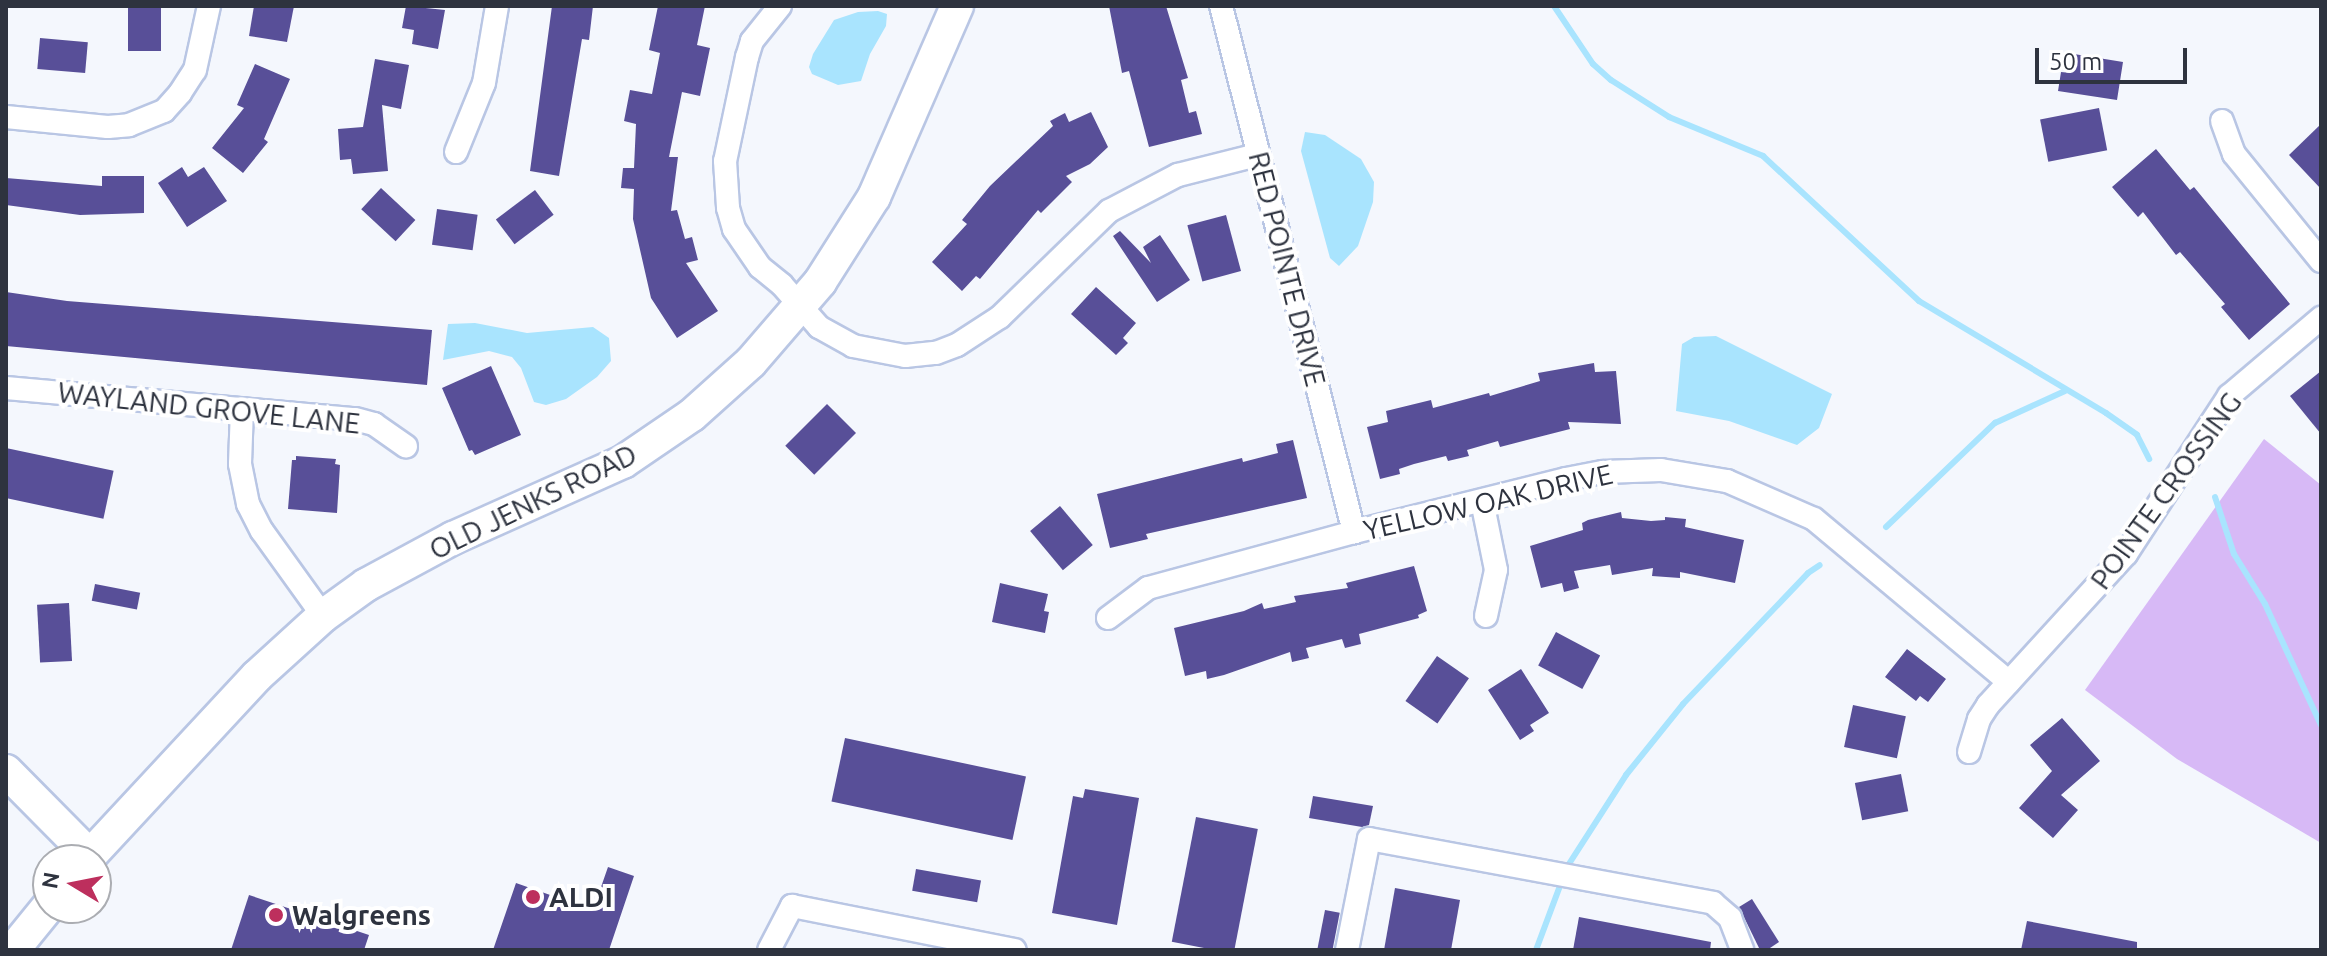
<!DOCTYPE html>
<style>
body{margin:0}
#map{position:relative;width:2327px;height:956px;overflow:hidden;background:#f4f7fd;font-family:Ubuntu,sans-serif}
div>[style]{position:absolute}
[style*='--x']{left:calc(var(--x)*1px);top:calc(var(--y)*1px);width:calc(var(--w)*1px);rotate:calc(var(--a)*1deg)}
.green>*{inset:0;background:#d7b9f6}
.water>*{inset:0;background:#a9e4fe}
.stream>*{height:6px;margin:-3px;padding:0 3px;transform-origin:3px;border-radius:3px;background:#a9e4fe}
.building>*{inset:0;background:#584f98;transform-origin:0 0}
.roads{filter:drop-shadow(2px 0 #b9c6e4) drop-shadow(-2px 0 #b9c6e4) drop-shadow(0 2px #b9c6e4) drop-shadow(0 -2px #b9c6e4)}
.street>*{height:22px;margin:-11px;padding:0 11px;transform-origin:11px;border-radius:11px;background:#fff}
.secondary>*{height:32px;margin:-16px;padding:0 16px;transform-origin:16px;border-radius:16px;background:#fff}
.dots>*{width:22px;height:22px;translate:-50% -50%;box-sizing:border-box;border:4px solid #fff;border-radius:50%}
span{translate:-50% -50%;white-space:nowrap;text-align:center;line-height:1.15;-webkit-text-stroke:8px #fff;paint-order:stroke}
.street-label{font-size:28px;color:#2e333f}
.poi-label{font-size:28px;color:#2e333f;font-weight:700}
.left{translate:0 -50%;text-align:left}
.frame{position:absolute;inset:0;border:8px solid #2e333f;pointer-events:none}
.north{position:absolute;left:32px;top:844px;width:80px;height:80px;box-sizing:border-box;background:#fff;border:2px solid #abadb2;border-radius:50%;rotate:280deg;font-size:22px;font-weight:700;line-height:32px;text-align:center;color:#2e333f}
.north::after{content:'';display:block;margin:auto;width:28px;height:36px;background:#bd2f5d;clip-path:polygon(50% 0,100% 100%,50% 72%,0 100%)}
.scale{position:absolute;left:2035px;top:48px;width:152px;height:36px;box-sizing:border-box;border:4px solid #2e333f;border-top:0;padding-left:10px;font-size:24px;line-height:28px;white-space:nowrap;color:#2e333f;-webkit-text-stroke:6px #fff;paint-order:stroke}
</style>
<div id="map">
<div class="green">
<div style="clip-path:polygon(2264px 439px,2321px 485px,2321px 843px,2177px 759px,2085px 690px)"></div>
</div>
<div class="water">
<div style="clip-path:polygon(878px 11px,887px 14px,886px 26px,870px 54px,861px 81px,838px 85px,812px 74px,809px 67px,813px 54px,834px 20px,858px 12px)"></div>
<div style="clip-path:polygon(1305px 132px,1325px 135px,1361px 159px,1374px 182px,1373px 202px,1358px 246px,1339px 266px,1330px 258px,1301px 151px)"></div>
<div style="clip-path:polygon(475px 323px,527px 333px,593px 327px,609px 338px,611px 361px,597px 377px,566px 399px,546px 405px,534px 402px,521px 368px,512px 357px,489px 351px,443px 360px,448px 324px)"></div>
<div style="clip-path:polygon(1716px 336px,1832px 394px,1819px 428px,1797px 445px,1729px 421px,1676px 411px,1682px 344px,1694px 337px)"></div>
</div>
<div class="stream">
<div style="--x:1554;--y:6;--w:70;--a:56.1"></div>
<div style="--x:1593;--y:64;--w:24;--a:42"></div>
<div style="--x:1611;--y:80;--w:69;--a:32.5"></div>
<div style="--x:1669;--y:117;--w:102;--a:22.5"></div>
<div style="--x:1763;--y:156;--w:213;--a:42.9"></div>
<div style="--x:1919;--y:301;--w:218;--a:30.9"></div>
<div style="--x:2106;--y:413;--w:38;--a:35"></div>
<div style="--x:2137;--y:435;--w:27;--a:63"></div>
<div style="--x:2215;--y:497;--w:60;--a:71.6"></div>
<div style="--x:2234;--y:554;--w:59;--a:58.2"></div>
<div style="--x:2265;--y:604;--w:133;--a:65.2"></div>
<div style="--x:1886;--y:527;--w:151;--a:-43.7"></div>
<div style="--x:1995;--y:423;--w:77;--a:-24.6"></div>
<div style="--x:1536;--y:950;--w:89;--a:-69.5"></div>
<div style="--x:1567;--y:867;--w:109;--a:-57.3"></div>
<div style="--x:1626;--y:775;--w:91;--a:-51.2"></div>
<div style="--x:1683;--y:704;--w:181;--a:-46.3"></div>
<div style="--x:1808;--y:573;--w:14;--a:-34"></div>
</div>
<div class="building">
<div style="left:128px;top:6px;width:33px;height:45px"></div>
<div style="clip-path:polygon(254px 6px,294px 6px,287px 42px,249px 36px)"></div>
<div style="clip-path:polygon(406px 6px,445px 10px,438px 49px,412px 44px,414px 30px,402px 28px)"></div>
<div style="clip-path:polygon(552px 6px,593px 6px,589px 40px,582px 39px,559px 176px,530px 171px)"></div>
<div style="clip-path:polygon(658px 6px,705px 6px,697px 45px,710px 48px,700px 96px,682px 92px,669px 157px,678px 157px,671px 211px,677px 210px,685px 239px,692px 237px,698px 260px,686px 263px,718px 311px,677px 338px,651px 298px,633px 219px,634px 189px,621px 188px,623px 168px,634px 168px,636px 124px,624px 121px,630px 90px,652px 94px,660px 53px,649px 50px)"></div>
<div style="clip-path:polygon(1109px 6px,1166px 6px,1188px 78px,1181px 80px,1189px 113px,1196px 111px,1202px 134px,1149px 147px,1129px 71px,1122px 73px)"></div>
<div style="left:40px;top:38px;width:48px;height:31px;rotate:5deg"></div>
<div style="clip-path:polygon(2074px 54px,2123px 62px,2117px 100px,2058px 91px,2061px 72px,2071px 73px)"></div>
<div style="clip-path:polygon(375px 59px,409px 65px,401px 109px,382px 105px,388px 171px,353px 174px,351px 159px,340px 160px,338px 129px,363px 127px)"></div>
<div style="clip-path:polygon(255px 64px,290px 79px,264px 139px,268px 142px,243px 173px,212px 148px,244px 108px,237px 105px)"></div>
<div style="left:2099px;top:108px;width:43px;height:60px;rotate:79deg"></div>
<div style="clip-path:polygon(1091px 112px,1108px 147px,1090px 164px,1066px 176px,1072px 182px,1041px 213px,1038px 210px,980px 279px,976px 276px,962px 291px,932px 262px,967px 224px,962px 220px,990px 186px,1053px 126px,1050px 121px,1065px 113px,1069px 122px)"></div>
<div style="clip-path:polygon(2321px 124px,2321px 189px,2289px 155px)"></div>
<div style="clip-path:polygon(2156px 149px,2190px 190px,2194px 187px,2290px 304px,2249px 340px,2221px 307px,2225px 304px,2180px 252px,2176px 255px,2143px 212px,2138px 217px,2112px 187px)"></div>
<div style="clip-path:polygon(182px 167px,188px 177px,204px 167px,227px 201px,187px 227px,158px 183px)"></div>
<div style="clip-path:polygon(102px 176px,144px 176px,144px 213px,80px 215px,6px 205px,6px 178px,102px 186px)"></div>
<div style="left:381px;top:188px;width:47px;height:29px;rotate:43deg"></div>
<div style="left:535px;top:190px;width:31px;height:49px;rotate:53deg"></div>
<div style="left:437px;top:209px;width:41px;height:36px;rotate:8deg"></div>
<div style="left:1226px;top:215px;width:58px;height:40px;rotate:75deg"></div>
<div style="clip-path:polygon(1120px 231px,1151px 263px,1143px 247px,1160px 235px,1190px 280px,1157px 302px,1113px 236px)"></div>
<div style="clip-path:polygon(1096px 287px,1136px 323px,1123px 338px,1128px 343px,1116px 355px,1071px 314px)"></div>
<div style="clip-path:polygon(6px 292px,67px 301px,432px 330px,427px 385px,6px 346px)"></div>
<div style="clip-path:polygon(1594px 363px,1595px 372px,1616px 371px,1621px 424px,1568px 422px,1570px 429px,1500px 447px,1498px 441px,1467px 450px,1469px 456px,1448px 461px,1446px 456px,1414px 464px,1399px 469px,1400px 474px,1380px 479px,1367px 427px,1388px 422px,1386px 411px,1431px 400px,1433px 408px,1489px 393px,1490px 396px,1540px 381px,1538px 373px)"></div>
<div style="clip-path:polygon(491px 366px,521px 435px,475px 455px,472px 450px,469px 451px,442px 388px)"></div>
<div style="clip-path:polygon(2321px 371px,2321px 434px,2290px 396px)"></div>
<div style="left:827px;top:404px;width:41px;height:59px;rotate:45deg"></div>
<div style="clip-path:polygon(1293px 440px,1307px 498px,1146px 534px,1148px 539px,1110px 548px,1097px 494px,1242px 458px,1243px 462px,1278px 453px,1276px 444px)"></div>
<div style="left:6px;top:448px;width:110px;height:49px;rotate:12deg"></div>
<div style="clip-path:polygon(296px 456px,336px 459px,335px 464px,340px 465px,337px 513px,288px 509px,292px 460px,296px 460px)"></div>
<div style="left:1060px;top:506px;width:51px;height:39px;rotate:50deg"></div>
<div style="clip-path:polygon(1621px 512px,1622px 518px,1651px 521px,1665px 520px,1665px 517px,1686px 519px,1685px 527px,1744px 540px,1735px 583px,1680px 572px,1680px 578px,1652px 576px,1653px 568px,1612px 575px,1610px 565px,1574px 571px,1579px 588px,1564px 592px,1562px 583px,1541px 588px,1530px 546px,1583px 530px,1582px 523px,1588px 520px)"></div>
<div style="clip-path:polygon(1414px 566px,1427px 611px,1418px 615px,1419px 618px,1359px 634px,1361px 644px,1345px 648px,1342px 639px,1306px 648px,1309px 658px,1292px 662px,1290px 652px,1224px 675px,1207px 679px,1206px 671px,1185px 676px,1174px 628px,1244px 611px,1262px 603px,1264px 609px,1296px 602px,1294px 596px,1348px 588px,1346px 583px)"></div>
<div style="clip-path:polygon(1000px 583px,1048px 594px,1044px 611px,1049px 612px,1045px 633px,992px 622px)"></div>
<div style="left:95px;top:584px;width:46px;height:17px;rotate:11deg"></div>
<div style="left:69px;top:603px;width:58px;height:32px;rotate:87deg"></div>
<div style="left:1556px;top:632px;width:50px;height:38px;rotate:28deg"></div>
<div style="clip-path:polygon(1907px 649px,1946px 679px,1928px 702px,1920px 696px,1916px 701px,1885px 677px)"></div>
<div style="left:1437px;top:656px;width:39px;height:55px;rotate:35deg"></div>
<div style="clip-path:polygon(1521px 669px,1549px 713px,1530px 725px,1534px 731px,1520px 740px,1488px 690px)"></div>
<div style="left:1853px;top:705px;width:54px;height:43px;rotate:12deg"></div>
<div style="clip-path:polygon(2062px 718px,2100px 761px,2061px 795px,2078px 810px,2053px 838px,2019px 808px,2052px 771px,2030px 745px)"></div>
<div style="left:845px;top:738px;width:185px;height:65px;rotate:12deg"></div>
<div style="left:1901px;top:774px;width:38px;height:47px;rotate:79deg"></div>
<div style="clip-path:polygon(1085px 789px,1139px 798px,1117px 925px,1052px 913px,1073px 796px,1083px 798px)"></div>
<div style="clip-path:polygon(1313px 796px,1373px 806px,1369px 825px,1362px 827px,1309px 818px)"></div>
<div style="left:1196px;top:817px;width:63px;height:127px;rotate:11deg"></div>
<div style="clip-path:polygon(608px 867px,634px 876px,609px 950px,493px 950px,516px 883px,593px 910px)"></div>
<div style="left:916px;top:869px;width:66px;height:22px;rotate:10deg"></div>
<div style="clip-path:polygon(1395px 888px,1460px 900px,1451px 950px,1384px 950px)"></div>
<div style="clip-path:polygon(249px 895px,369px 935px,364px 950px,231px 950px)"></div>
<div style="clip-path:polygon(1752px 899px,1779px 942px,1767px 950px,1760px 950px,1739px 907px)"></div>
<div style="left:1325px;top:910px;width:15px;height:41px;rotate:11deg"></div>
<div style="clip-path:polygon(1579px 917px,1711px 942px,1710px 950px,1573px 950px)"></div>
<div style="clip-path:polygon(2027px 921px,2137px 942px,2137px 950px,2021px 950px)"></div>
</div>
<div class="roads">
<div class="street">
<div style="--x:780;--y:6;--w:45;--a:128.7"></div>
<div style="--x:752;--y:41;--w:17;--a:107"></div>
<div style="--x:747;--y:57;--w:106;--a:101.9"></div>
<div style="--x:725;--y:161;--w:47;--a:86.3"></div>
<div style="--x:728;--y:208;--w:22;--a:74"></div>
<div style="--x:734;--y:229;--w:46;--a:55.6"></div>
<div style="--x:760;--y:267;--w:28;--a:39"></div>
<div style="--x:782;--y:285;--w:56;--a:48.6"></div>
<div style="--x:819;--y:327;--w:39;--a:29"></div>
<div style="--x:853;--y:346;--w:53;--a:10.9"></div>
<div style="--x:905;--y:356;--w:31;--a:-6"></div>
<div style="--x:936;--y:353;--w:22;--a:-21"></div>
<div style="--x:957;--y:345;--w:51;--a:-33.1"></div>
<div style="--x:1000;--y:317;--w:152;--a:-44.2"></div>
<div style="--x:1109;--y:211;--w:78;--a:-27.6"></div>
<div style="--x:1178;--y:175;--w:81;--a:-14.2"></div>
<div style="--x:1221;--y:6;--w:543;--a:75.81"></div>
<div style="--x:6;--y:117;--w:102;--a:5.6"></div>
<div style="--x:108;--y:127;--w:21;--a:-5"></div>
<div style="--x:129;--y:125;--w:38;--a:-22"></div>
<div style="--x:164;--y:111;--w:24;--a:-48"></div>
<div style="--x:180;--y:93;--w:27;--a:-57"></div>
<div style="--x:195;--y:70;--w:66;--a:-77.7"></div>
<div style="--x:2222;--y:121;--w:35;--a:70"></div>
<div style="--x:2234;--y:154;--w:138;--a:50.9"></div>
<div style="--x:456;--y:152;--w:74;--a:-67.9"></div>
<div style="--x:484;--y:83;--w:78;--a:-80.4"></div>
<div style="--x:6;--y:388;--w:350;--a:5.1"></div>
<div style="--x:355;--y:419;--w:20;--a:15"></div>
<div style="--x:374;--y:424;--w:39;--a:35"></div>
<div style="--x:242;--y:409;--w:55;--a:92.1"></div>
<div style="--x:240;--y:464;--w:41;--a:78.7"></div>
<div style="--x:248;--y:504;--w:30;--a:63"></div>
<div style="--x:262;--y:531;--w:105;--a:54.3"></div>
<div style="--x:1482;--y:501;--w:70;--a:78.5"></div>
<div style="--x:1496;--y:570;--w:47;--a:102.3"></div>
<div style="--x:1108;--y:618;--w:50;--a:-36.9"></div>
<div style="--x:1148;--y:588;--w:213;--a:-15.2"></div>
<div style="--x:1354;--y:532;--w:219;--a:-14"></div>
<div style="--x:1566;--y:479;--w:38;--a:-11"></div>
<div style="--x:1603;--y:472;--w:58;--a:-2"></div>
<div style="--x:1661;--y:470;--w:67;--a:9.5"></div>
<div style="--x:1727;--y:481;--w:95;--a:23.6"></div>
<div style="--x:1814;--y:519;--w:254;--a:39.9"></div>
<div style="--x:1969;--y:752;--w:34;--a:-73"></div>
<div style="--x:1979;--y:719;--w:17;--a:-57"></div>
<div style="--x:1988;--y:705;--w:205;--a:-47.6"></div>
<div style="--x:2126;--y:554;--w:189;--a:-56.9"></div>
<div style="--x:2229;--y:396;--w:121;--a:-40.3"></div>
<div style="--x:769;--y:950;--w:50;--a:-62.4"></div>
<div style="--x:792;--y:906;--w:227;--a:11.2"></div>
<div style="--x:1347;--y:950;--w:113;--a:-78.8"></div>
<div style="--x:1369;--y:839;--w:350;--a:10.5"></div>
<div style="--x:1713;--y:903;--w:23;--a:41"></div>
<div style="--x:1730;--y:918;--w:34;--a:69"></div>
</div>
<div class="secondary">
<div style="--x:6;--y:771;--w:120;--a:45.3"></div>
<div style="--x:86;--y:860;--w:251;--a:-47.1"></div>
<div style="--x:257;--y:676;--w:89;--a:-42.3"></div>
<div style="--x:323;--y:616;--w:53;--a:-35.8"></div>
<div style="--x:366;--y:585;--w:99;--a:-28.4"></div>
<div style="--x:453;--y:538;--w:186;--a:-24.1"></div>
<div style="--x:623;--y:462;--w:83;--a:-34.3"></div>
<div style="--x:692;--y:415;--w:79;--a:-41.9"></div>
<div style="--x:751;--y:362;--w:106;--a:-49.2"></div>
<div style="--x:820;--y:282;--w:101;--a:-57.6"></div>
<div style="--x:874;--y:197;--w:208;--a:-66.5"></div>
<div style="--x:13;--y:950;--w:55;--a:-50.9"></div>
</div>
</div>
<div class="dots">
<div style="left:533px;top:897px;background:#bd2f5d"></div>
<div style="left:276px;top:915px;background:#bd2f5d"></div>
</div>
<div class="street-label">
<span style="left:1287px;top:269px;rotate:76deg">RED POINTE DRIVE</span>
<span style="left:209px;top:408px;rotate:6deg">WAYLAND GROVE LANE</span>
<span style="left:2166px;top:491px;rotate:-54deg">POINTE CROSSING</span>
<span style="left:533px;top:502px;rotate:-26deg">OLD JENKS ROAD</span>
<span style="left:1488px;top:502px;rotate:-13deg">YELLOW OAK DRIVE</span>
</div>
<div class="poi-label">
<span class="left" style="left:549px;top:897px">ALDI</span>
<span class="left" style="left:292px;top:915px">Walgreens</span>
</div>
<div class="frame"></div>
<div class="north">N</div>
<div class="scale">50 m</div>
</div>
